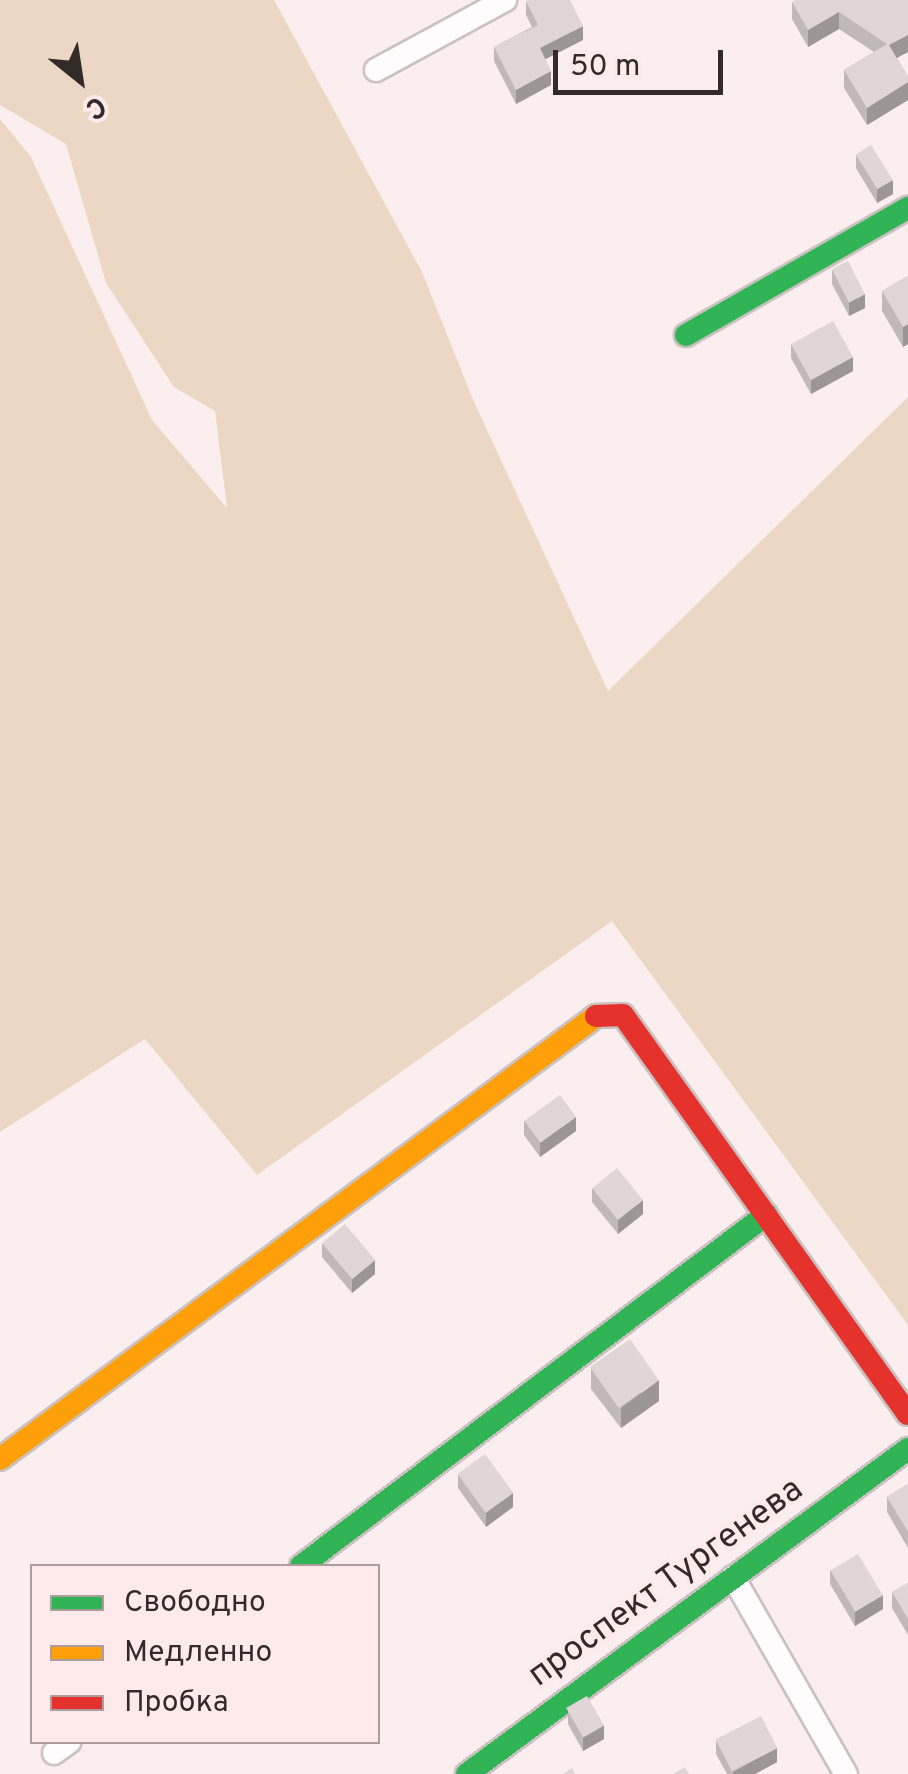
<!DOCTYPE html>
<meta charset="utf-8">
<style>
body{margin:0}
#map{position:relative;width:908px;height:1774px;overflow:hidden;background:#faeeee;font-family:Overpass,sans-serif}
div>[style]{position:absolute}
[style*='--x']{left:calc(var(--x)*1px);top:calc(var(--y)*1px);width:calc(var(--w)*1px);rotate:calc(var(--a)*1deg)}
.green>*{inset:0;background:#ecd7c4}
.roads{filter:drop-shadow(2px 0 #cbc1c1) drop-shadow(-2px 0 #cbc1c1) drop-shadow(0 2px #cbc1c1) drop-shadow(0 -2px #cbc1c1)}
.street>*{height:22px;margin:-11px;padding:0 11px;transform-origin:11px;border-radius:11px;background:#fefcfc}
.fast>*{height:22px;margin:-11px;padding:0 11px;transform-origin:11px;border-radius:11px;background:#30b455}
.slow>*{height:22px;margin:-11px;padding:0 11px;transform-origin:11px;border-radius:11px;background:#ff9f0a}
.jam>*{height:22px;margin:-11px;padding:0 11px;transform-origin:11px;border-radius:11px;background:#e5322d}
.wall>*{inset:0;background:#c1b8b9}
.shaded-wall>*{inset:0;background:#9d9696}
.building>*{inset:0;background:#e0d6d7;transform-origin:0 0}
span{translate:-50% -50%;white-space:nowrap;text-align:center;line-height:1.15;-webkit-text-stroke:8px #feeaea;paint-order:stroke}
.street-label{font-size:35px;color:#332a2a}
.legend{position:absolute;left:30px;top:1564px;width:350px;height:180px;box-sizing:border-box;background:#feeaea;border:2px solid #ad9d9d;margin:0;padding:12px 18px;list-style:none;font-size:30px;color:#332a2a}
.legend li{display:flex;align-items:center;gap:20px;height:50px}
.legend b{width:50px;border:2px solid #ad9d9d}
.north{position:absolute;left:30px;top:30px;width:100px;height:100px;-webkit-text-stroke:8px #feeaea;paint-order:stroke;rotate:150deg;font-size:28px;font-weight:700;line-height:40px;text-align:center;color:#332a2a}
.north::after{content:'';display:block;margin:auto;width:35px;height:45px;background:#332a2a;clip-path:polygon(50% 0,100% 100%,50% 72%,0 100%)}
.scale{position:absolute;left:553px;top:50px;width:170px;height:45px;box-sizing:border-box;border:5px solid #332a2a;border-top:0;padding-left:12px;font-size:30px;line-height:35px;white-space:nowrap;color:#332a2a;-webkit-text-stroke:8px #feeaea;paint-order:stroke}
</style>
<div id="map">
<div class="green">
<div style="clip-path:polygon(0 0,274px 0,422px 272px,474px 402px,608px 691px,908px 397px,908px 1325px,612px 921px,257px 1175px,145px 1039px,0 1132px,0 119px,31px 157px,152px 420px,227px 508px,215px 411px,174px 387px,106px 283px,66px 144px,0 105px)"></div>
</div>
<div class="roads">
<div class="street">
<div style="--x:376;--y:70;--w:147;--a:-28.5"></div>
<div style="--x:733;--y:1577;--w:227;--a:60.2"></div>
<div style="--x:54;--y:1753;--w:19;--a:-36"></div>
</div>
<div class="fast">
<div style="--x:686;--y:335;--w:256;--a:-29.8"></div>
<div style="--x:301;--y:1566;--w:583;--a:-37.05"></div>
<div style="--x:467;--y:1774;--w:548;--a:-36.39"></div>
</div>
<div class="slow">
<div style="--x:0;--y:1459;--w:743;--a:-36.62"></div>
</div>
<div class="jam">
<div style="--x:596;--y:1016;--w:27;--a:-2"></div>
<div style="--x:623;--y:1015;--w:490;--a:54.5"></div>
</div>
</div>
<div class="wall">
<div style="clip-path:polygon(908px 0,908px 52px,897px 58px,908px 77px,908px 100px,867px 125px,844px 88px,844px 70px,874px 52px,839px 29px,808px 47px,792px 19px,792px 2px)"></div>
<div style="clip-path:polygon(526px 1px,583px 40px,545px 59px,551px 85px,516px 104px,494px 61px,494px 47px,532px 27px,526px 15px)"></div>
<div style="clip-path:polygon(856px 155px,893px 194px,877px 203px,856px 168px)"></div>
<div style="clip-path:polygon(832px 270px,865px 308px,849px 316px,832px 284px)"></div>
<div style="clip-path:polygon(908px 276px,908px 344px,903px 347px,882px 311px,882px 291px)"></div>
<div style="clip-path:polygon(791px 344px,853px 371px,811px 394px,791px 358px)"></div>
<div style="clip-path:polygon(524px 1121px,576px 1131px,540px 1157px,524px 1135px)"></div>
<div style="clip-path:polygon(592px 1188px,643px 1214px,618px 1234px,592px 1202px)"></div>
<div style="clip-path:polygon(322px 1243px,375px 1274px,352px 1293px,322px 1257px)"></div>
<div style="clip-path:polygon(591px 1368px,659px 1401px,621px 1428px,591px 1389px)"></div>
<div style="clip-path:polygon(458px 1474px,513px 1507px,486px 1527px,458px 1488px)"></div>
<div style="clip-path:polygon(908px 1484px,908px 1548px,887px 1512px,887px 1497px)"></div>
<div style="clip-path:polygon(830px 1570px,883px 1609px,855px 1626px,830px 1584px)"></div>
<div style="clip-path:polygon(908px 1583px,908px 1635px,892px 1608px,892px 1592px)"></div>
<div style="clip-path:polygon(568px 1710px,604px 1739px,583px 1751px,568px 1724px)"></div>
<div style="clip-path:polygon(716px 1740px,777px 1762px,755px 1774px,727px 1774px,716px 1754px)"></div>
</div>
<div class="shaded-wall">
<div style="clip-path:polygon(839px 12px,839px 29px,808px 47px,808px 30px)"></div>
<div style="clip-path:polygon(583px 26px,583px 40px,540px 62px,540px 48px)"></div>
<div style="clip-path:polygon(908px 35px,908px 52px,889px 62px,889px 45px)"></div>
<div style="clip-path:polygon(551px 71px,551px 85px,516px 104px,516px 90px)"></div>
<div style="clip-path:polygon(908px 82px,908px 100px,867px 125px,867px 108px)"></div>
<div style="clip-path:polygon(893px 180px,893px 194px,877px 203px,877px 189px)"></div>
<div style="clip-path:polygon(865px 294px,865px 308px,849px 316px,849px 303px)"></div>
<div style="clip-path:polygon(908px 324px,908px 344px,903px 347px,903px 327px)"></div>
<div style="clip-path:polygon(853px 357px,853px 371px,811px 394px,811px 380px)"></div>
<div style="clip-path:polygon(576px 1117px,576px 1131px,540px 1157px,540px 1143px)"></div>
<div style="clip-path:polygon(643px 1200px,643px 1214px,618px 1234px,618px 1220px)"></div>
<div style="clip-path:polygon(375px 1260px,375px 1274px,352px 1293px,352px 1279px)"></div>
<div style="clip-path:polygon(659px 1380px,659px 1401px,621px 1428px,621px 1408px)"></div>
<div style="clip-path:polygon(513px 1493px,513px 1507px,486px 1527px,486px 1513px)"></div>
<div style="clip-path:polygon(883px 1595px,883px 1609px,855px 1626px,855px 1612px)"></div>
<div style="clip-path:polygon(604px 1725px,604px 1739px,583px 1751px,583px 1737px)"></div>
<div style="clip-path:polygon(777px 1748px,777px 1762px,755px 1774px,733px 1774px,733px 1772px)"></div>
</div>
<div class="building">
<div style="clip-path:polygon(529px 0,570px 0,583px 26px,540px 48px,551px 71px,516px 90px,494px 47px,538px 25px,526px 1px)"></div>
<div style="clip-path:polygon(795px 0,908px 0,908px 35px,889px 45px,908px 77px,908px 82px,867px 108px,844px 70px,887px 44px,839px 12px,808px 30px,792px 2px)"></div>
<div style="left:871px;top:145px;width:41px;height:18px;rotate:58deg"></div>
<div style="left:848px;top:261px;width:37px;height:18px;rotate:63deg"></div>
<div style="clip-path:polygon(908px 276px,908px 324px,903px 327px,882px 291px)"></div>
<div style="left:833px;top:321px;width:41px;height:48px;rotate:61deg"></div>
<div style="left:560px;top:1095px;width:27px;height:44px;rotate:54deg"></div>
<div style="left:617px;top:1168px;width:41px;height:32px;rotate:51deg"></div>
<div style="left:345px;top:1224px;width:47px;height:30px;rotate:50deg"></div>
<div style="left:630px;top:1339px;width:50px;height:49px;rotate:55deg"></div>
<div style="left:485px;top:1454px;width:48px;height:34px;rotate:54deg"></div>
<div style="clip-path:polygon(908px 1484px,908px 1532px,887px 1497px)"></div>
<div style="left:858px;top:1554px;width:48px;height:32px;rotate:59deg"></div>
<div style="clip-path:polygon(908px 1583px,908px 1619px,892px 1592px)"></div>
<div style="left:587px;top:1696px;width:34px;height:24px;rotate:60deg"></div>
<div style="left:761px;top:1716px;width:36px;height:51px;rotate:63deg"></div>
<div style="clip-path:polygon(685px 1767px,689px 1774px,673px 1774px)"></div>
<div style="clip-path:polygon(572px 1768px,575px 1774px,562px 1774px)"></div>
</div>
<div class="street-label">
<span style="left:666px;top:1583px;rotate:-36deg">проспект Тургенева</span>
</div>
<ul class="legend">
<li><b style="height:12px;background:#30b455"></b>Свободно</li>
<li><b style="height:12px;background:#ff9f0a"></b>Медленно</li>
<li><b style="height:12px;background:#e5322d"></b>Пробка</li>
</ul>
<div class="north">С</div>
<div class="scale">50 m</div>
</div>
